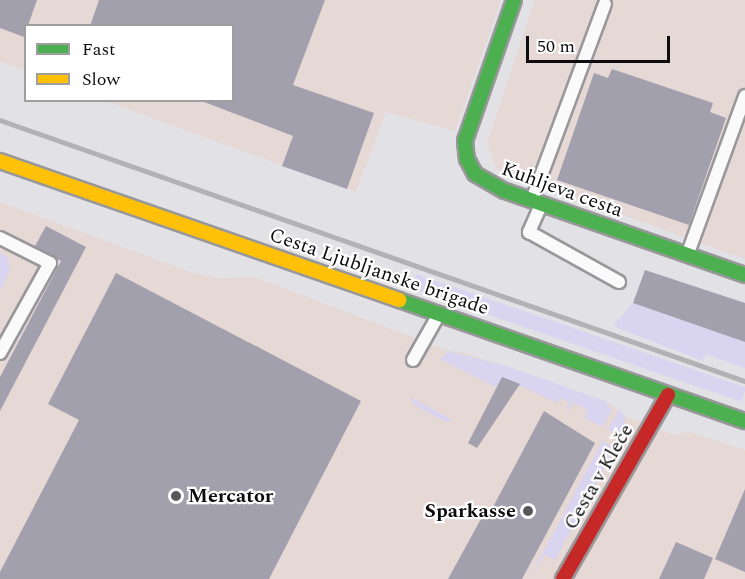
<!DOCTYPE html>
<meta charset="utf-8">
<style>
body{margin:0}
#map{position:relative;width:745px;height:579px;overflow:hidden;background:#e2e1e5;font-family:Spectral,serif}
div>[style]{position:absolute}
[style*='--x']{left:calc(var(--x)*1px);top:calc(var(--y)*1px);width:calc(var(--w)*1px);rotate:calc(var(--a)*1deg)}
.industrial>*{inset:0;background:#e6d8d4}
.green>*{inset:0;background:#d9d4f0;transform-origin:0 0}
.building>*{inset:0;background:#a3a0ae}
.roads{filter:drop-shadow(2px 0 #98979a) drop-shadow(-2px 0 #98979a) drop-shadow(0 2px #98979a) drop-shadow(0 -2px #98979a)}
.lane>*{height:12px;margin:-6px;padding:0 6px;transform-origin:6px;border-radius:6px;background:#fbfafb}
.fast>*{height:14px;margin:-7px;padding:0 7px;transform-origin:7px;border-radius:7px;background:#4caf50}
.slow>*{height:14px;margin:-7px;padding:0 7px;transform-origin:7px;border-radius:7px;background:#ffc107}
.jam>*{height:14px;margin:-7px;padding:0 7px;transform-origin:7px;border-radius:7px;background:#c62828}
.rail>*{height:4.5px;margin:-2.25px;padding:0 2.25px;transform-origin:2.25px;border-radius:2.25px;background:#b2b2b4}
.dots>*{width:16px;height:16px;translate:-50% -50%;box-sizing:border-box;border:3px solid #fff;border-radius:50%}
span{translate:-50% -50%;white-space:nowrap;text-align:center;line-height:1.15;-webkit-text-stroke:4.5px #fff;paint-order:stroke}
.street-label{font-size:20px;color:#0d0d0f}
.poi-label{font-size:20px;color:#0d0d0f;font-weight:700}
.left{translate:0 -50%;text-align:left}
.right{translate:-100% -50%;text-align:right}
.legend{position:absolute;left:24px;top:24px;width:210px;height:78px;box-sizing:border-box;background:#fff;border:2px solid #9e9e9f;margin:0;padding:8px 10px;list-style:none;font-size:18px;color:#0d0d0f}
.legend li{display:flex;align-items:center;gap:12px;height:30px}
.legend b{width:30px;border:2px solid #9e9e9f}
.scale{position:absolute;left:526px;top:36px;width:144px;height:27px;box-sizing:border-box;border:3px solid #0d0d0f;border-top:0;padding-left:8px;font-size:18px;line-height:21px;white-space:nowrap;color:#0d0d0f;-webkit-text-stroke:4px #fff;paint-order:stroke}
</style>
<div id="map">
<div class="industrial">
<div style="clip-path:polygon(0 0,501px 0,455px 131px,386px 112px,356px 192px,105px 101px,232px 100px,232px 26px,26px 26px,25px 71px,0 61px)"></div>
<div style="clip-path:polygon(535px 0,745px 0,745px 259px,497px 169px,487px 143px)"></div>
<div style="clip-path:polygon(0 202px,193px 273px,217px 278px,254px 277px,449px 351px,462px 352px,608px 402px,625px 416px,674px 435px,689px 432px,745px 450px,745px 579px,0 579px)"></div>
</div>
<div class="green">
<div style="clip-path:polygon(0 253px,7px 256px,10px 271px,0 291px)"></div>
<div style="left:416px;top:274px;width:349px;height:15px;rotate:19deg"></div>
<div style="clip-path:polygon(633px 303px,745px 342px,745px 368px,706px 354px,703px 361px,613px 326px)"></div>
<div style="clip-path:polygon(449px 351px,509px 367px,608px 402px,607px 406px,612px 409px,603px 427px,584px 418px,588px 410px,574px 402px,569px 410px,566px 408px,570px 403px,561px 398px,557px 403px,502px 377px,496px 387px,440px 359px)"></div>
<div style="clip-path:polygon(410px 397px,418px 401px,453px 420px,446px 422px,414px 405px)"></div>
<div style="clip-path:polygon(620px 409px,625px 416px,624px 432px,615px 433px,608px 430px)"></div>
<div style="clip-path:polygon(603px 440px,614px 450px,555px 560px,545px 555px,529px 579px)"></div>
</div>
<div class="building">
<div style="clip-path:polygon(0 0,37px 0,24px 37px,0 28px)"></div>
<div style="clip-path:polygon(99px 0,325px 0,293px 85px,374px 113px,347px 189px,282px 166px,293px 136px,204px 102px,232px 100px,232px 26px,90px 26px)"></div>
<div style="clip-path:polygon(612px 69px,713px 103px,710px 112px,726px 118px,689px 225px,557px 180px,594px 73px,608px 78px)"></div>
<div style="clip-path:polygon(46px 226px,86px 247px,0 411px,0 377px,61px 261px,35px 246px)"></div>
<div style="clip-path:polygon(645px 270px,745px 303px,745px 342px,633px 303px)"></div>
<div style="clip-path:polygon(116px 273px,361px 401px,269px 579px,0 579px,0 572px,79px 420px,48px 404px)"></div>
<div style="clip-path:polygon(502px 377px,520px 384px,477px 448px,468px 443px)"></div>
<div style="clip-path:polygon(544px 411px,595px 443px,522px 579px,448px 579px,482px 517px,486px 520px)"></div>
<div style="clip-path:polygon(745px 489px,745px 572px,715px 559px)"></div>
<div style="clip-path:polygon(676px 542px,713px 558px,704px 579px,659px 579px)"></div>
</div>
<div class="roads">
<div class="lane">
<div style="--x:532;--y:200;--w:209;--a:-69.6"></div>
<div style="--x:541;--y:205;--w:30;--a:114"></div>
<div style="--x:529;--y:232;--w:103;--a:29.1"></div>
<div style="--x:0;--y:238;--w:56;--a:26.6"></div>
<div style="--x:50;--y:263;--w:103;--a:119.1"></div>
<div style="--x:688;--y:253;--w:167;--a:-70"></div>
<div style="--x:413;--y:360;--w:53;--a:-60.5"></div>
</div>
<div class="fast">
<div style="--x:514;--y:0;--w:149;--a:109.2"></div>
<div style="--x:465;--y:141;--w:18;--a:84"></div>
<div style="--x:467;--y:159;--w:17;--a:62"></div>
<div style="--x:475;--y:174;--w:34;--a:30"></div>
<div style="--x:505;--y:191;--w:254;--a:19.3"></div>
<div style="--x:399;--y:300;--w:367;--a:19.3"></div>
</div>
<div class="slow">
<div style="--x:0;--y:161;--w:423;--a:19.2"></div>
</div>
<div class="jam">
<div style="--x:563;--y:579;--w:212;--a:-60.3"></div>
</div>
</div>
<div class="rail">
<div style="--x:0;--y:120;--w:789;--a:19.31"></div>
</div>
<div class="dots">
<div style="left:176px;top:496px;background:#58575a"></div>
<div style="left:528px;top:511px;background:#58575a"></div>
</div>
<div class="street-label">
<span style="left:562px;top:190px;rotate:20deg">Kuhljeva cesta</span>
<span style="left:379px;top:272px;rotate:19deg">Cesta Ljubljanske brigade</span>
<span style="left:599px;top:477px;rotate:-60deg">Cesta v Kleče</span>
</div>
<div class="poi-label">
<span class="left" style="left:188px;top:496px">Mercator</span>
<span class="right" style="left:516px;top:511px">Sparkasse</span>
</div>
<ul class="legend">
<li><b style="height:8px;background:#4caf50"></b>Fast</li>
<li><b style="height:8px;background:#ffc107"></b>Slow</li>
</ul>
<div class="scale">50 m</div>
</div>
